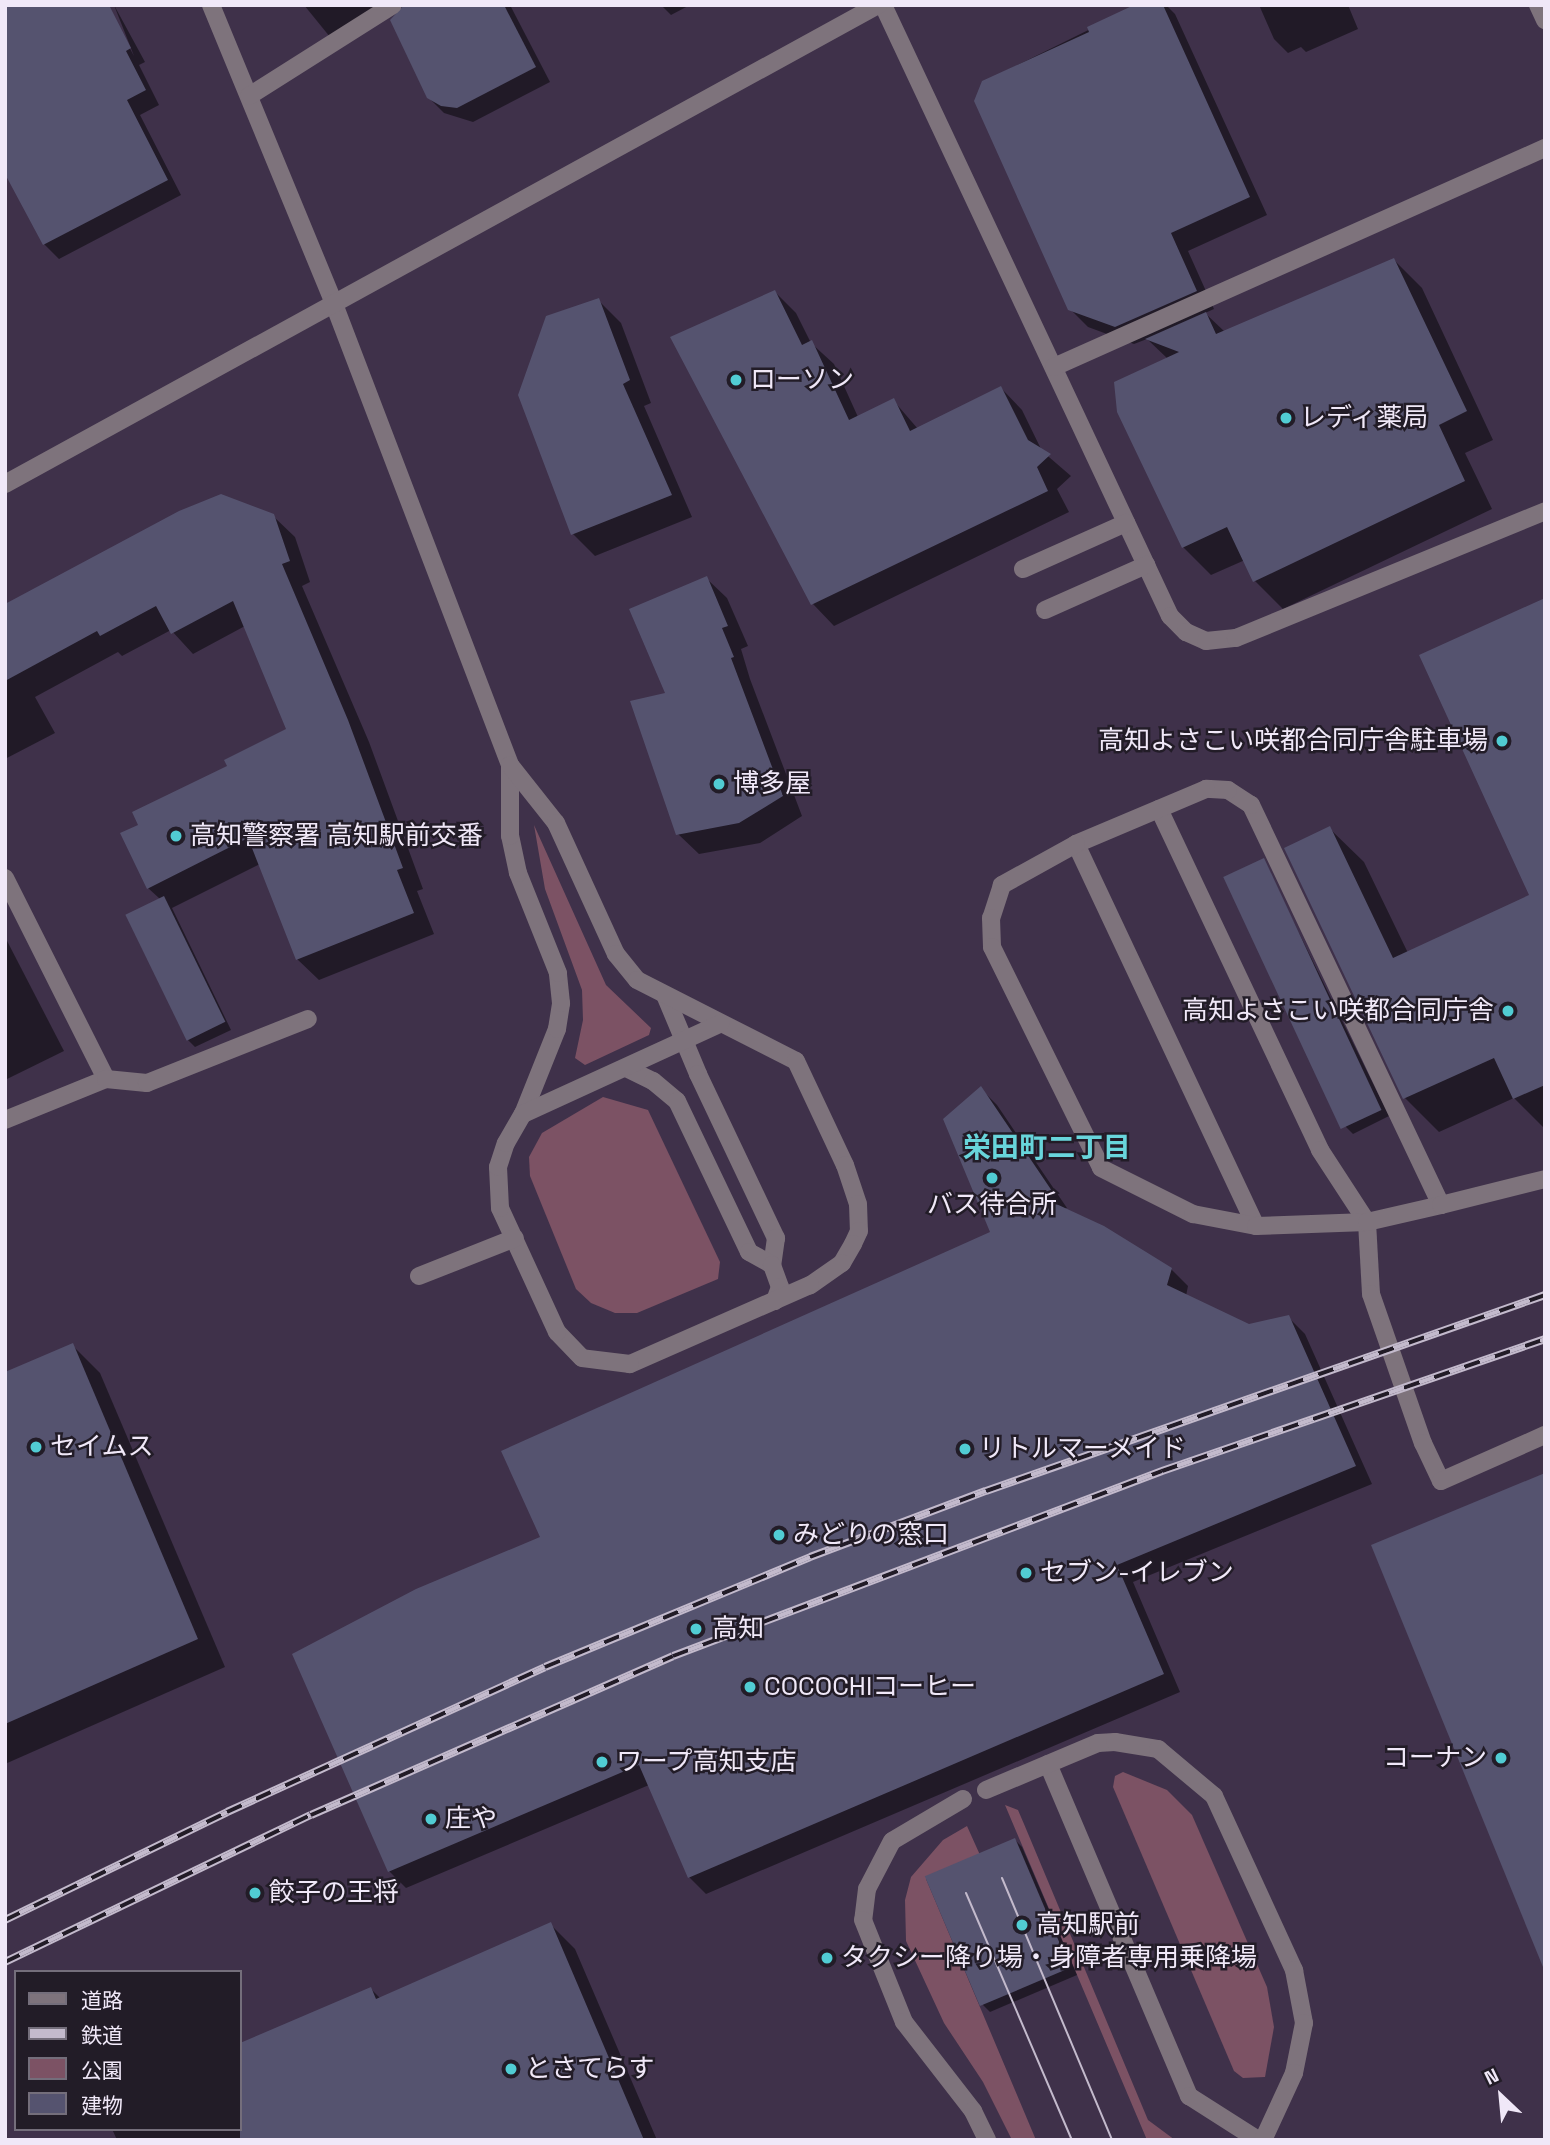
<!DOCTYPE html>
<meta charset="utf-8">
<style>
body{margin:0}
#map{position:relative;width:1550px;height:2145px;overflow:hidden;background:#3f314a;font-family:"Space Grotesk","Noto Sans JP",sans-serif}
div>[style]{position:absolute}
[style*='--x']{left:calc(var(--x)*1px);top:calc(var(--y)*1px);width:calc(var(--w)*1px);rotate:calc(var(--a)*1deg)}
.green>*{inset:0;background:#7c5264}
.shadow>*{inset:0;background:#0007}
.building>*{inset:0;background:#55536f;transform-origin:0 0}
.minor>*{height:18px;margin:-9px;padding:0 9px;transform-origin:9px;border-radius:9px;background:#7e737c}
.tram>*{height:2px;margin:-1px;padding:0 1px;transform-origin:1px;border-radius:1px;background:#c3bacc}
.rail>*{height:8px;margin-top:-4px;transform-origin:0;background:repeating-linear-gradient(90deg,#221c27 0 16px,#c3bacc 0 32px);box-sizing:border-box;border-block:2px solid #c3bacc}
.dots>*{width:19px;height:19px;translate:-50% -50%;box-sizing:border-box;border:4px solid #221c27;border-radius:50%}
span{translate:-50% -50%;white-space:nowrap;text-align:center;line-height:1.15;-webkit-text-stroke:5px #221c27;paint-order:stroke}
.poi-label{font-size:26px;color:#f0e8f8}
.left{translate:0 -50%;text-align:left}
.right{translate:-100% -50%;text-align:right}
.neighbourhood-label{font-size:28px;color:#68d5db;font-weight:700}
.frame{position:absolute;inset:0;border:7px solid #f0e8f8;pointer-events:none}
.legend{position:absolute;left:14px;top:1970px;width:228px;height:161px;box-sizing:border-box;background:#221c27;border:2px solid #746e7b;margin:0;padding:9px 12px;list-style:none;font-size:21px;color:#f0e8f8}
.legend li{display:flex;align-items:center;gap:14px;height:35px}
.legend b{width:35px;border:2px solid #746e7b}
.north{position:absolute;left:1466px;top:2061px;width:70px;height:70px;-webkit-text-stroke:5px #221c27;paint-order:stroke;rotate:334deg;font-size:19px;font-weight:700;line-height:28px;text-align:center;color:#f0e8f8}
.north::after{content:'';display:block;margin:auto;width:24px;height:32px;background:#f0e8f8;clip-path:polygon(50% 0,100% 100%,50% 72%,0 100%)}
</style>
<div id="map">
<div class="green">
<div style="clip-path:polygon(534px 825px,606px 985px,651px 1028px,649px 1035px,585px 1065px,575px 1058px,583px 1020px,582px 990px,545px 889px)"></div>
<div style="clip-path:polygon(603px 1097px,648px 1110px,720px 1262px,718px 1279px,637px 1313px,615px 1313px,591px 1303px,576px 1289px,530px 1176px,529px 1157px,542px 1133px)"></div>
<div style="clip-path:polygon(1123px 1772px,1167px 1790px,1192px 1815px,1267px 1987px,1274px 2027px,1265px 2077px,1243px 2078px,1234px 2071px,1113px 1787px,1115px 1776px)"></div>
<div style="clip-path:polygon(1005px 1805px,1018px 1810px,1024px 1824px,1148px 2120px,1175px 2140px,1147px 2140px)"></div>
<div style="clip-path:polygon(967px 1826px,980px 1855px,926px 1879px,1036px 2140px,1012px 2140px,983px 2082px,944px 2023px,906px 1941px,905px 1900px,911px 1877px,943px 1840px)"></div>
</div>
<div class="shadow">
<div style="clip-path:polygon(107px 5px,134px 56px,114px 5px,145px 62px,139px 65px,159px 105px,140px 115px,181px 195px,59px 259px,44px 244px)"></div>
<div style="clip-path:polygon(304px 5px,412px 5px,330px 37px)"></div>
<div style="clip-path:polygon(430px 5px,510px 5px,550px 82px,473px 122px,444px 113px,428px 97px)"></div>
<div style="clip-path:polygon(661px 5px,690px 5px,671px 15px)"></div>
<div style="clip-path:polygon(1139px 5px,1166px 5px,1175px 14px,1267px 215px,1188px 251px,1214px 309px,1205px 313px,1225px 332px,1394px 260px,1422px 288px,1493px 440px,1465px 453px,1492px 509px,1283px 609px,1255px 581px,1245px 560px,1211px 575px,1183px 547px,1168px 359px,1147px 339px,1134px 344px,1088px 327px,1070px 309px,983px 82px)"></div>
<div style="clip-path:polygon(1259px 5px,1348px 5px,1358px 29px,1306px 52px,1301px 47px,1288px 53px,1274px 39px)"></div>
<div style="clip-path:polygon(775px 292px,796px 313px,811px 343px,834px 364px,858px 417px,893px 400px,918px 429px,1001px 388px,1022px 410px,1042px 451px,1071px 476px,1057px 489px,1069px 512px,834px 626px,813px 604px)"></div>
<div style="clip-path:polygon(598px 300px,621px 323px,651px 403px,644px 406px,692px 517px,595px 556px,573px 534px)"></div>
<div style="clip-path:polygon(273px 516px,295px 537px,310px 582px,302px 586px,369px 742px,423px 889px,417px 891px,434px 934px,319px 980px,297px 959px,260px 864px,172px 908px,231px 1030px,195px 1047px,188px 1040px,160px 899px,148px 888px,140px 826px,288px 730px,245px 626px,193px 654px,171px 630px,122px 656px,118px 652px,35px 697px,55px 733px,5px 759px,5px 609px)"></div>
<div style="clip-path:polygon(706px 578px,727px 598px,748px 646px,741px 649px,750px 679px,802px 816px,760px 843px,699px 854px,678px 834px,668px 694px)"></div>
<div style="clip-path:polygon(1545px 600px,1545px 1129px,1514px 1098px,1439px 1132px,1405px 1098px,1329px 828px,1364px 862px,1408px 953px,1532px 896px)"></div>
<div style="clip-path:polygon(1263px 860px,1389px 1116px,1353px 1134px,1346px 1127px)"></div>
<div style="clip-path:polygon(5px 937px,64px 1051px,5px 1080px)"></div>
<div style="clip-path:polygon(981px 1089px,997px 1105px,1067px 1208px,1064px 1209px,1171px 1269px,1188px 1286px,1186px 1296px,1248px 1326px,1288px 1317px,1305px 1334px,1372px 1484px,1133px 1582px,1180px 1692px,706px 1894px,689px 1877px,649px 1785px,406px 1888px,389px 1871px,542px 1538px,993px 1233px)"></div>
<div style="clip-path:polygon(72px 1345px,100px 1373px,225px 1667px,5px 1764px,5px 1374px)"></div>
<div style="clip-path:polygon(1015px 1840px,1022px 1847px,1077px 1975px,990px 2012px,983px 2005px)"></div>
<div style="clip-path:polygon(550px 1924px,575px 1949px,657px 2140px,117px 2140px,112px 2129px,240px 2129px,240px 2045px,371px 1989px,381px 1999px)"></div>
</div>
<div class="building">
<div style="clip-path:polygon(5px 5px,109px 5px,131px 48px,126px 51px,146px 90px,127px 100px,168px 180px,43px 245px,5px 174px)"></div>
<div style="clip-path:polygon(404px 5px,504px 5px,536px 67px,457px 108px,441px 106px,427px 98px,390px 20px)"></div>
<div style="clip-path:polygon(1134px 5px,1163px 5px,1250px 197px,1171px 233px,1197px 291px,1115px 327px,1068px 310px,974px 101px,982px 81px,1089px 32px,1087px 27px)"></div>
<div style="clip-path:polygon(1394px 258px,1467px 411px,1439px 425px,1465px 481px,1253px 582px,1227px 527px,1182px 548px,1117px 412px,1114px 382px,1179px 352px,1145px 339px,1206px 312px,1216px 334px)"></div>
<div style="clip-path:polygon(775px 290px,802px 345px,812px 340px,849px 420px,894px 398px,910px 431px,1001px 386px,1028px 440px,1051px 454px,1037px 467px,1048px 491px,811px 605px,670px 337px)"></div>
<div style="clip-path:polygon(599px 298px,630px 380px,623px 384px,672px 495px,571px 535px,518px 395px,546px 316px)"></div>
<div style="clip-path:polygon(221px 494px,274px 514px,290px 561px,282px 564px,348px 720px,403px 868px,397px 870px,414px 913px,296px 960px,248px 838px,147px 889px,120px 833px,138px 825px,132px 812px,227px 766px,224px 760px,286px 729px,233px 601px,171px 634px,156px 606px,100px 636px,97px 631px,5px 681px,5px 604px,179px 511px)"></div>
<div style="clip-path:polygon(707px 576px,728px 626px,722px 628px,734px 657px,731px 658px,783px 796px,739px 823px,676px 835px,630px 701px,665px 693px,629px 609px)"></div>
<div style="clip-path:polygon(1545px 598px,1545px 1085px,1513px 1099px,1494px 1058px,1403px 1099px,1284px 848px,1330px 826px,1393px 958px,1529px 895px,1419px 655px)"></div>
<div style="left:1264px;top:858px;width:278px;height:45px;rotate:65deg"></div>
<div style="left:164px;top:896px;width:140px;height:43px;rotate:64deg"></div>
<div style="clip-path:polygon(981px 1086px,1052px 1191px,1039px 1196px,1104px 1226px,1172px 1268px,1167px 1285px,1249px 1324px,1289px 1315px,1356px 1466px,1117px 1565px,1164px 1674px,688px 1878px,639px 1765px,388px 1872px,292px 1654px,416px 1589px,540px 1537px,501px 1451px,990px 1232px,943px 1119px)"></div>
<div style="clip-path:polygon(73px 1343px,198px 1639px,5px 1724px,5px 1372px)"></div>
<div style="clip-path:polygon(1545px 1473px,1545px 1967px,1543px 1967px,1371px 1545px)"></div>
<div style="left:1015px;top:1838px;width:141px;height:98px;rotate:67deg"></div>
<div style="clip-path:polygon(551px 1922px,644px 2140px,240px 2140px,240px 2043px,371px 1987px,376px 1999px)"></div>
</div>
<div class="minor">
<div style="--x:211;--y:5;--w:323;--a:67.6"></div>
<div style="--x:334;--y:304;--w:493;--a:69.1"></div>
<div style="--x:883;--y:5;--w:675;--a:64.84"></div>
<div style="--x:1170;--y:616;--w:23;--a:45"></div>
<div style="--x:1186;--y:632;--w:22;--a:24"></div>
<div style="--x:1206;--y:641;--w:30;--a:-6"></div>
<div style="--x:1236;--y:638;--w:334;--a:-22.3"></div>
<div style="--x:1538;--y:5;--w:17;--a:65"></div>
<div style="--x:249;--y:96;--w:170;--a:-32.3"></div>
<div style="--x:1054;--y:367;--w:538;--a:-24.04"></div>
<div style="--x:5;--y:484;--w:996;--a:-28.75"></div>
<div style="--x:1023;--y:569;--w:113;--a:-24.1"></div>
<div style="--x:1045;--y:610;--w:111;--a:-24"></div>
<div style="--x:1159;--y:809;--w:377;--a:64.7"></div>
<div style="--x:1320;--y:1150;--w:86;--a:56.9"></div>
<div style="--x:1367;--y:1222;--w:72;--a:86.8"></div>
<div style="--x:1371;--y:1294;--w:158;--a:70.8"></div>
<div style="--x:1423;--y:1443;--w:42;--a:64.7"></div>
<div style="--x:1441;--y:1481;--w:114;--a:-23.9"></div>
<div style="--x:1076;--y:844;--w:422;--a:64.8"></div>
<div style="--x:5;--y:878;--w:225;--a:63.3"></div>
<div style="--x:106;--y:1079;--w:109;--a:157.9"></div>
<div style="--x:665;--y:995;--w:86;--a:67.3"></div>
<div style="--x:698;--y:1074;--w:182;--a:64.6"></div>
<div style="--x:776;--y:1238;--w:27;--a:98"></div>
<div style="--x:626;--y:1068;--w:30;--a:26"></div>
<div style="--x:653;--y:1081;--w:31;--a:40"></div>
<div style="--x:677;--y:1101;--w:167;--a:64.5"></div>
<div style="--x:749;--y:1252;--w:26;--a:29"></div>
<div style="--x:772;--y:1265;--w:23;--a:70"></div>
<div style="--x:780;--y:1287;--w:15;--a:110"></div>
<div style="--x:106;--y:1079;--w:41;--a:5.6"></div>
<div style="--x:147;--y:1083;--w:173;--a:-21.7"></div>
<div style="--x:523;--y:1114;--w:92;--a:-68.2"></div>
<div style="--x:557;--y:1029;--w:26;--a:-81"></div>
<div style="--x:561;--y:1003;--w:30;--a:-96"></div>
<div style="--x:558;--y:973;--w:108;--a:-111.8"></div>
<div style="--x:518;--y:873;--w:38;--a:-102"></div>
<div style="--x:510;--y:836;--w:71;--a:-90"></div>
<div style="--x:510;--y:765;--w:74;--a:51.6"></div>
<div style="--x:556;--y:823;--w:144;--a:65.4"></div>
<div style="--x:616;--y:954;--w:33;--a:51"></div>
<div style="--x:637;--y:980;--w:178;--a:27"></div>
<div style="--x:796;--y:1061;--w:115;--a:64.8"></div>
<div style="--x:845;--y:1165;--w:41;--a:71.6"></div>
<div style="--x:858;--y:1204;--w:27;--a:88"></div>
<div style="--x:859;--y:1231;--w:14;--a:115"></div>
<div style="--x:853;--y:1244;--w:22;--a:120"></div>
<div style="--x:842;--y:1263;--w:39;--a:145"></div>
<div style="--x:810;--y:1285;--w:197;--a:156.3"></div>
<div style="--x:630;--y:1364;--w:48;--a:-172.9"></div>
<div style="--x:582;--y:1358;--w:36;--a:-134"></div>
<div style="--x:557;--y:1332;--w:136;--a:-114.7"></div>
<div style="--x:500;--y:1208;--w:41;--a:-92.8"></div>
<div style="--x:498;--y:1167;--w:25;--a:-72"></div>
<div style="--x:506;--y:1143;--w:34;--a:-60"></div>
<div style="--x:523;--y:1114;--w:217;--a:-24.6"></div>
<div style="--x:1441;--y:1205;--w:443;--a:-115.4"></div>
<div style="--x:1251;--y:805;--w:27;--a:-147"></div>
<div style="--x:1228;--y:790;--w:22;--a:-177"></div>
<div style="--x:1206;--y:789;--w:141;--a:157.1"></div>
<div style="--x:1076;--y:844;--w:85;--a:151"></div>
<div style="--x:1002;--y:885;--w:35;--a:108"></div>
<div style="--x:991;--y:918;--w:29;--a:88"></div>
<div style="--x:992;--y:947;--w:246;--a:63.7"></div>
<div style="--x:1101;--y:1168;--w:103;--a:26.6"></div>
<div style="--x:1193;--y:1214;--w:64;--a:10.8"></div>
<div style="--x:1256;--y:1226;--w:111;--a:-2.1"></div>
<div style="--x:1367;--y:1222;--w:76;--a:-12.9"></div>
<div style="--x:1441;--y:1205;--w:107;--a:-14"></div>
<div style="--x:419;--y:1276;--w:103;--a:-21.6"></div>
<div style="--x:1048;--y:1764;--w:361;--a:67"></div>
<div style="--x:1189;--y:2096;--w:82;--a:32.5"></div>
<div style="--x:986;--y:1790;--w:121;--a:-22.8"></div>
<div style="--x:1098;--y:1743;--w:17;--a:-3"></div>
<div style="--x:1115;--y:1742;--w:44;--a:9.2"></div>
<div style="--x:1158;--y:1749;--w:73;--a:40"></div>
<div style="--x:1214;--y:1796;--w:192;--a:65.3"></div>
<div style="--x:1294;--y:1970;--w:54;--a:79.3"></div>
<div style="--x:1304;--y:2023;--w:51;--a:101.3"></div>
<div style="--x:1294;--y:2073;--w:74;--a:114.8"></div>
<div style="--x:963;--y:1799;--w:82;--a:149.4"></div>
<div style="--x:892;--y:1841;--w:54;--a:117.5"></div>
<div style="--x:867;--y:1889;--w:31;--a:97"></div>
<div style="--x:863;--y:1920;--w:110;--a:68.1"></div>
<div style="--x:904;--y:2022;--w:113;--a:52.2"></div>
<div style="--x:973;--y:2111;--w:32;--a:64"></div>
</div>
<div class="tram">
<div style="--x:1002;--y:1878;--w:284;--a:67.2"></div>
<div style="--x:966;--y:1893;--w:269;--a:66.8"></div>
</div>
<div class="rail">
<div style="--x:5;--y:1920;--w:247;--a:-25.9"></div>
<div style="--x:227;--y:1812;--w:349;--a:-24.5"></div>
<div style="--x:545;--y:1667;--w:287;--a:-22.5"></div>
<div style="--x:810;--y:1557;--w:188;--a:-20.6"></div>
<div style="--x:986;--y:1491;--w:592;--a:-19.32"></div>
<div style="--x:5;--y:1962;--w:339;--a:-25.7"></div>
<div style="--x:311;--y:1815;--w:395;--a:-23.7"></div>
<div style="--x:673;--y:1656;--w:523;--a:-20.72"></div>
<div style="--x:1162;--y:1471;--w:405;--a:-19"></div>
</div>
<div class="dots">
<div style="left:736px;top:380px;background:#51ccd3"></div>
<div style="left:1286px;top:418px;background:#51ccd3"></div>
<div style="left:1502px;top:741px;background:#51ccd3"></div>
<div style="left:719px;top:784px;background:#51ccd3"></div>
<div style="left:176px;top:836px;background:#51ccd3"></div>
<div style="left:1508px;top:1011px;background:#51ccd3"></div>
<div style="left:992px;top:1178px;background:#51ccd3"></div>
<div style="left:36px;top:1447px;background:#51ccd3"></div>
<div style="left:965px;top:1449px;background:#51ccd3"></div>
<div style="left:779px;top:1535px;background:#51ccd3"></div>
<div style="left:1026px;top:1573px;background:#51ccd3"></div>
<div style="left:696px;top:1629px;background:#51ccd3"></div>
<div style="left:750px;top:1687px;background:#51ccd3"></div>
<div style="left:1501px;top:1758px;background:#51ccd3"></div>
<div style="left:602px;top:1762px;background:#51ccd3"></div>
<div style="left:431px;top:1819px;background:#51ccd3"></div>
<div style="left:255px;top:1893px;background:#51ccd3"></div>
<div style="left:1022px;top:1925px;background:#51ccd3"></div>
<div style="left:827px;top:1958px;background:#51ccd3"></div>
<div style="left:511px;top:2069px;background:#51ccd3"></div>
</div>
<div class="poi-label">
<span class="left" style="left:750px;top:380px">ローソン</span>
<span class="left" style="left:1300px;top:418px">レディ薬局</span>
<span class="right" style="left:1488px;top:741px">高知よさこい咲都合同庁舎駐車場</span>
<span class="left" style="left:733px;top:784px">博多屋</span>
<span class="left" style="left:190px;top:836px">高知警察署 高知駅前交番</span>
<span class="right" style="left:1494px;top:1011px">高知よさこい咲都合同庁舎</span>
<span style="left:992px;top:1205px">バス待合所</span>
<span class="left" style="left:50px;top:1447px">セイムス</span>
<span class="left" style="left:979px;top:1449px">リトルマーメイド</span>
<span class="left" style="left:793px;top:1535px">みどりの窓口</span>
<span class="left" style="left:1040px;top:1573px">セブン-イレブン</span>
<span class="left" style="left:712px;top:1629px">高知</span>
<span class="left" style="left:764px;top:1687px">COCOCHIコーヒー</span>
<span class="right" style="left:1487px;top:1758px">コーナン</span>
<span class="left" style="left:616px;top:1762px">ワープ高知支店</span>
<span class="left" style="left:445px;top:1819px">庄や</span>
<span class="left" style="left:269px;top:1893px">餃子の王将</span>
<span class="left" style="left:1036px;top:1925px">高知駅前</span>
<span class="left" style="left:841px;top:1958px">タクシー降り場・身障者専用乗降場</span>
<span class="left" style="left:525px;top:2069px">とさてらす</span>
</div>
<div class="neighbourhood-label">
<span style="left:1047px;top:1147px">栄田町二丁目</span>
</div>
<div class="frame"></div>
<ul class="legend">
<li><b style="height:9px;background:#7e737c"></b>道路</li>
<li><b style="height:9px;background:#c3bacc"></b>鉄道</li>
<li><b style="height:19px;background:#7c5264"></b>公園</li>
<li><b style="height:19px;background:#55536f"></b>建物</li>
</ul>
<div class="north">N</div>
</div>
